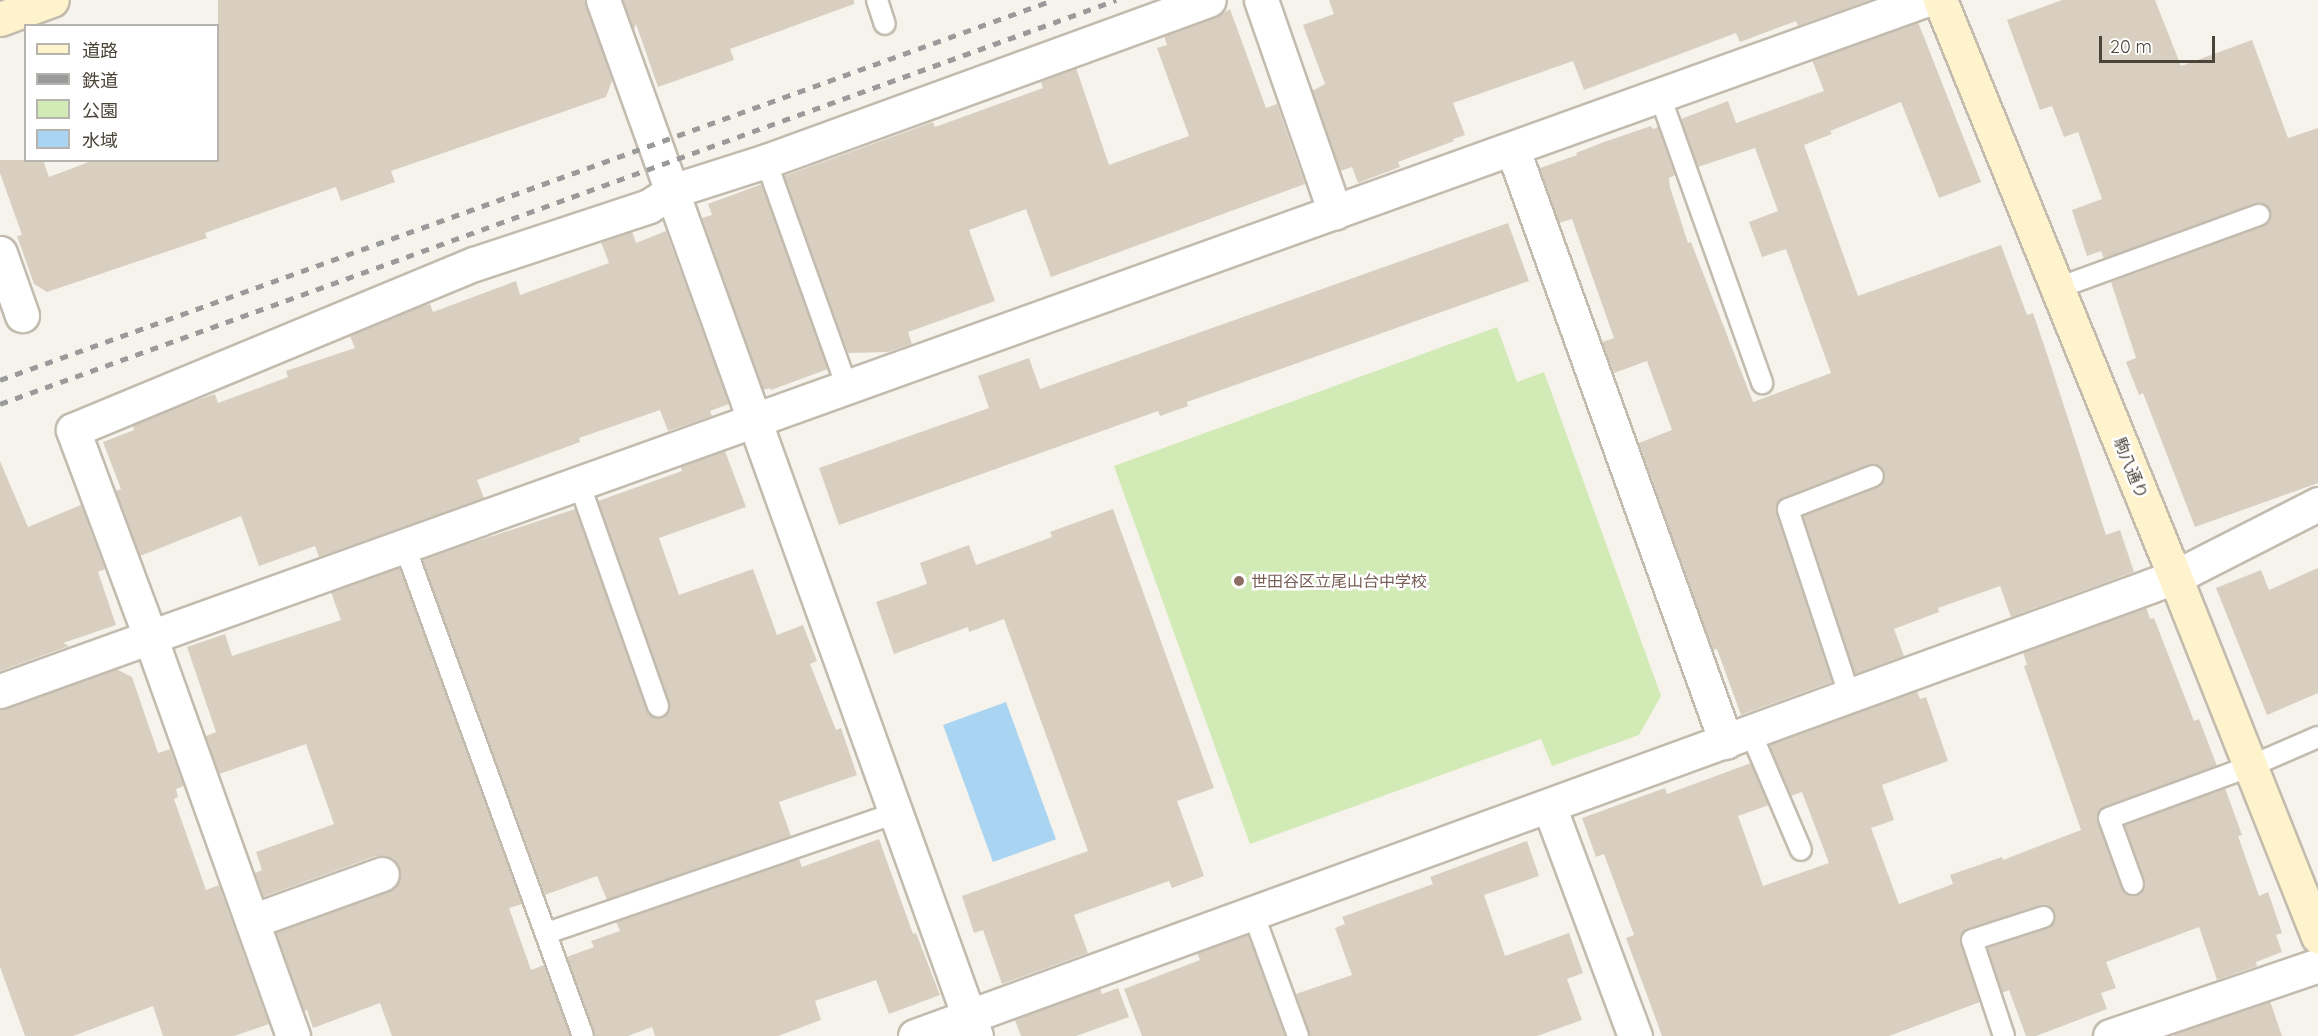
<!DOCTYPE html>
<meta charset="utf-8">
<style>
body{margin:0}
#map{position:relative;width:2318px;height:1036px;overflow:hidden;background:#f6f3ec;font-family:Quicksand,"Noto Sans JP",sans-serif}
div>[style]{position:absolute}
[style*='--x']{left:calc(var(--x)*1px);top:calc(var(--y)*1px);width:calc(var(--w)*1px);rotate:calc(var(--a)*1deg)}
.green>*{inset:0;background:#d2eab5}
.water>*{inset:0;background:#a9d4f2;transform-origin:0 0}
.building>*{inset:0;background:#d8cfc1}
.roads{filter:drop-shadow(2px 0 #c2bbae) drop-shadow(-2px 0 #c2bbae) drop-shadow(0 2px #c2bbae) drop-shadow(0 -2px #c2bbae)}
.lane>*{height:20px;margin:-10px;padding:0 10px;transform-origin:10px;border-radius:10px;background:#fff}
.street>*{height:33px;margin:-16.5px;padding:0 16.5px;transform-origin:16.5px;border-radius:16.5px;background:#fff}
.secondary>*{height:33px;margin:-16.5px;padding:0 16.5px;transform-origin:16.5px;border-radius:16.5px;background:#fff3cd}
.rail>*{height:4.5px;margin-top:-2.25px;transform-origin:0;background:repeating-linear-gradient(90deg,#9a9a9a 0 8px,transparent 0 16px)}
.dots>*{width:16px;height:16px;translate:-50% -50%;box-sizing:border-box;border:3px solid #fff;border-radius:50%}
span{translate:-50% -50%;white-space:nowrap;text-align:center;line-height:1.15;-webkit-text-stroke:5px #fff;paint-order:stroke}
.street-label{font-size:16px;color:#4b4439}
.education-label{font-size:16px;color:#785e54}
.left{translate:0 -50%;text-align:left}
.legend{position:absolute;left:24px;top:24px;width:195px;height:138px;box-sizing:border-box;background:#fff;border:2px solid #b7b4b0;margin:0;padding:8px 10px;list-style:none;font-size:18px;color:#4b4439}
.legend li{display:flex;align-items:center;gap:12px;height:30px}
.legend b{width:30px;border:2px solid #b7b4b0}
.scale{position:absolute;left:2099px;top:36px;width:116px;height:27px;box-sizing:border-box;border:3px solid #4b4439;border-top:0;padding-left:8px;font-size:18px;line-height:21px;white-space:nowrap;color:#4b4439;-webkit-text-stroke:4px #fff;paint-order:stroke}
</style>
<div id="map">
<div class="green">
<div style="clip-path:polygon(1497px 327px,1517px 382px,1544px 372px,1661px 696px,1639px 735px,1552px 766px,1541px 739px,1250px 844px,1114px 466px)"></div>
</div>
<div class="water">
<div style="left:1006px;top:702px;width:146px;height:67px;rotate:70deg"></div>
</div>
<div class="building">
<div style="clip-path:polygon(218px 0,585px 0,612px 81px,606px 97px,391px 171px,395px 182px,341px 201px,336px 187px,205px 233px,207px 238px,47px 292px,34px 284px,17px 236px,22px 235px,0 173px,0 160px,43px 160px,49px 177px,94px 160px,218px 160px)"></div>
<div style="clip-path:polygon(623px 0,854px 0,854px 4px,730px 49px,734px 60px,658px 87px,636px 24px,634px 30px)"></div>
<div style="clip-path:polygon(1329px 0,1870px 0,1798px 26px,1796px 21px,1740px 42px,1736px 33px,1584px 90px,1573px 61px,1453px 103px,1465px 135px,1453px 139px,1454px 141px,1398px 162px,1400px 167px,1358px 183px,1352px 167px,1340px 171px,1312px 91px,1325px 84px,1303px 25px,1334px 14px)"></div>
<div style="clip-path:polygon(2062px 0,2155px 0,2181px 66px,2252px 40px,2288px 138px,2318px 128px,2318px 483px,2195px 527px,2143px 393px,2139px 395px,2126px 362px,2136px 358px,2111px 282px,2263px 226px,2269px 222px,2270px 211px,2266px 206px,2255px 204px,2104px 259px,2101px 251px,2087px 256px,2072px 210px,2102px 199px,2078px 132px,2064px 137px,2052px 106px,2040px 110px,2007px 20px)"></div>
<div style="clip-path:polygon(1230px 9px,1266px 108px,1277px 104px,1305px 184px,1051px 277px,1026px 209px,969px 230px,995px 301px,908px 332px,912px 344px,888px 352px,848px 353px,784px 176px,933px 122px,935px 127px,1043px 88px,1041px 82px,1076px 68px,1109px 165px,1189px 136px,1157px 48px,1167px 45px,1164px 36px,1215px 18px)"></div>
<div style="clip-path:polygon(1918px 22px,1981px 182px,1939px 198px,1901px 102px,1830px 131px,1832px 134px,1804px 145px,1858px 296px,2001px 245px,2027px 315px,2033px 313px,2048px 357px,2106px 535px,2120px 530px,2134px 572px,2011px 617px,2000px 586px,1938px 608px,1939px 612px,1894px 629px,1904px 656px,1855px 674px,1803px 516px,1882px 484px,1884px 471px,1875px 464px,1869px 465px,1784px 498px,1776px 507px,1832px 682px,1741px 715px,1717px 649px,1713px 650px,1639px 443px,1672px 430px,1647px 361px,1614px 373px,1602px 342px,1614px 338px,1572px 219px,1559px 223px,1540px 168px,1577px 155px,1576px 153px,1604px 142px,1651px 126px,1653px 129px,1658px 127px,1675px 175px,1669px 178px,1670px 187px,1688px 243px,1691px 242px,1753px 402px,1831px 373px,1786px 249px,1762px 257px,1749px 222px,1778px 211px,1755px 148px,1698px 167px,1681px 119px,1728px 101px,1736px 123px,1824px 91px,1812px 60px)"></div>
<div style="clip-path:polygon(762px 184px,828px 369px,771px 390px,770px 388px,763px 390px,702px 218px,712px 215px,708px 204px)"></div>
<div style="clip-path:polygon(1508px 223px,1529px 281px,1187px 402px,1188px 406px,1160px 416px,1158px 411px,839px 525px,819px 468px,989px 408px,978px 376px,1029px 358px,1040px 389px)"></div>
<div style="clip-path:polygon(632px 231px,636px 243px,666px 231px,729px 404px,710px 411px,712px 416px,668px 431px,660px 410px,579px 438px,580px 442px,477px 480px,484px 498px,319px 557px,315px 546px,259px 566px,241px 516px,140px 556px,116px 491px,121px 489px,103px 442px,134px 430px,133px 426px,180px 406px,215px 394px,218px 403px,288px 377px,286px 371px,355px 348px,350px 336px,411px 310px,430px 304px,433px 312px,516px 281px,520px 295px,609px 263px,601px 242px)"></div>
<div style="clip-path:polygon(725px 451px,746px 507px,659px 538px,679px 595px,753px 569px,777px 635px,803px 625px,817px 661px,810px 664px,836px 730px,841px 728px,857px 775px,779px 802px,791px 836px,607px 900px,597px 876px,545px 895px,422px 559px,575px 509px,647px 710px,655px 718px,663px 717px,670px 709px,669px 702px,598px 501px,682px 471px,681px 467px)"></div>
<div style="clip-path:polygon(0 461px,28px 527px,81px 505px,105px 569px,98px 572px,116px 625px,63px 643px,69px 646px,0 671px)"></div>
<div style="clip-path:polygon(1113px 509px,1214px 788px,1177px 801px,1204px 876px,1172px 888px,1169px 881px,1074px 915px,1088px 953px,1002px 984px,983px 930px,974px 933px,962px 896px,1088px 851px,1004px 619px,969px 632px,968px 627px,894px 654px,876px 602px,927px 584px,920px 563px,969px 545px,976px 565px,1052px 537px,1050px 532px)"></div>
<div style="clip-path:polygon(400px 567px,522px 904px,509px 908px,531px 970px,544px 965px,570px 1036px,392px 1036px,380px 1003px,313px 1028px,307px 1010px,304px 1011px,276px 932px,388px 892px,397px 886px,400px 877px,400px 868px,394px 859px,385px 856px,376px 856px,263px 897px,255px 873px,262px 870px,256px 852px,334px 824px,306px 744px,219px 774px,206px 736px,216px 732px,187px 647px,225px 634px,232px 656px,341px 620px,331px 592px)"></div>
<div style="clip-path:polygon(2318px 568px,2318px 693px,2267px 715px,2216px 588px,2261px 570px,2269px 590px)"></div>
<div style="clip-path:polygon(2146px 607px,2150px 619px,2154px 618px,2194px 721px,2199px 719px,2217px 766px,2099px 811px,2098px 822px,2122px 888px,2126px 894px,2137px 895px,2145px 885px,2124px 825px,2225px 788px,2242px 835px,2238px 836px,2259px 896px,2268px 892px,2282px 933px,2276px 935px,2282px 952px,2256px 962px,2257px 966px,2217px 980px,2199px 927px,2106px 962px,2116px 988px,2101px 993px,2107px 1009px,2036px 1036px,2026px 1036px,2009px 990px,2002px 993px,1987px 948px,2051px 925px,2054px 913px,2051px 908px,2040px 905px,1963px 932px,1961px 944px,1980px 1002px,1889px 1036px,1662px 1036px,1626px 938px,1634px 935px,1604px 854px,1596px 857px,1582px 818px,1665px 788px,1667px 794px,1751px 763px,1769px 805px,1738px 816px,1763px 886px,1829px 863px,1802px 792px,1791px 796px,1769px 745px,1917px 691px,1920px 699px,1926px 697px,1948px 761px,1882px 785px,1894px 820px,1871px 828px,1899px 904px,1953px 884px,1950px 875px,2002px 857px,2003px 860px,2081px 830px,2024px 666px,2027px 665px,2023px 652px)"></div>
<div style="clip-path:polygon(116px 669px,132px 677px,158px 753px,170px 749px,184px 786px,176px 789px,178px 797px,174px 799px,206px 890px,219px 885px,269px 1024px,234px 1036px,163px 1036px,153px 1006px,73px 1036px,25px 1036px,0 967px,0 709px)"></div>
<div style="clip-path:polygon(879px 839px,913px 934px,916px 933px,940px 995px,889px 1014px,876px 980px,815px 1001px,821px 1020px,778px 1036px,655px 1036px,652px 1027px,628px 1036px,595px 1036px,567px 957px,594px 947px,591px 941px,620px 931px,616px 922px,799px 859px,802px 867px)"></div>
<div style="clip-path:polygon(1527px 841px,1539px 876px,1484px 895px,1505px 956px,1569px 933px,1583px 973px,1567px 979px,1582px 1020px,1537px 1036px,1310px 1036px,1296px 994px,1352px 975px,1335px 928px,1345px 924px,1342px 917px,1433px 884px,1430px 877px)"></div>
<div style="clip-path:polygon(1248px 935px,1285px 1036px,1142px 1036px,1124px 989px,1200px 960px,1197px 953px)"></div>
<div style="clip-path:polygon(1100px 988px,1102px 994px,1118px 988px,1129px 1017px,1076px 1036px,1021px 1036px,1015px 1020px)"></div>
<div style="clip-path:polygon(2270px 1001px,2282px 1036px,2174px 1036px,2173px 1034px)"></div>
</div>
<div class="roads">
<div class="lane">
<div style="--x:877;--y:0;--w:25;--a:72"></div>
<div style="--x:1660;--y:96;--w:305;--a:70.4"></div>
<div style="--x:766;--y:161;--w:240;--a:70.3"></div>
<div style="--x:2058;--y:288;--w:214;--a:-20"></div>
<div style="--x:579;--y:483;--w:237;--a:70.5"></div>
<div style="--x:405;--y:547;--w:520;--a:70"></div>
<div style="--x:1850;--y:697;--w:198;--a:-108.3"></div>
<div style="--x:1788;--y:509;--w:91;--a:-21.2"></div>
<div style="--x:1751;--y:733;--w:127;--a:66.9"></div>
<div style="--x:2133;--y:884;--w:70;--a:-110"></div>
<div style="--x:2109;--y:818;--w:151;--a:-20.1"></div>
<div style="--x:2251;--y:766;--w:73;--a:-23.4"></div>
<div style="--x:1253;--y:913;--w:131;--a:69.9"></div>
<div style="--x:547;--y:933;--w:368;--a:-19"></div>
<div style="--x:2004;--y:1036;--w:101;--a:-108.4"></div>
<div style="--x:1972;--y:940;--w:75;--a:-17.9"></div>
</div>
<div class="street">
<div style="--x:603;--y:0;--w:1101;--a:70.2"></div>
<div style="--x:1261;--y:0;--w:225;--a:70.8"></div>
<div style="--x:1513;--y:150;--w:629;--a:70.21"></div>
<div style="--x:0;--y:253;--w:66;--a:70.5"></div>
<div style="--x:0;--y:691;--w:2045;--a:-19.75"></div>
<div style="--x:1549;--y:806;--w:246;--a:69.5"></div>
<div style="--x:252;--y:921;--w:138;--a:-19.9"></div>
<div style="--x:293;--y:1036;--w:425;--a:-109.7"></div>
<div style="--x:150;--y:636;--w:220;--a:-110.5"></div>
<div style="--x:73;--y:430;--w:434;--a:-22.5"></div>
<div style="--x:474;--y:264;--w:184;--a:-18.3"></div>
<div style="--x:649;--y:206;--w:27;--a:-33"></div>
<div style="--x:672;--y:191;--w:99;--a:-17.7"></div>
<div style="--x:766;--y:161;--w:471;--a:-20"></div>
<div style="--x:915;--y:1036;--w:1314;--a:-20.02"></div>
<div style="--x:2150;--y:586;--w:27;--a:-20"></div>
<div style="--x:2175;--y:577;--w:161;--a:-27"></div>
<div style="--x:2110;--y:1036;--w:220;--a:-18.8"></div>
</div>
<div class="secondary">
<div style="--x:1940;--y:0;--w:623;--a:67.84"></div>
<div style="--x:2175;--y:577;--w:387;--a:68.3"></div>
<div style="--x:0;--y:19;--w:55;--a:-20.1"></div>
</div>
</div>
<div class="rail">
<div style="--x:0;--y:380;--w:1119;--a:-19.84"></div>
<div style="--x:0;--y:404;--w:1187;--a:-19.9"></div>
</div>
<div class="dots">
<div style="left:1239px;top:581px;background:#8d6e63"></div>
</div>
<div class="street-label">
<span style="left:2131px;top:468px;rotate:68deg">駒八通り</span>
</div>
<div class="education-label">
<span class="left" style="left:1251px;top:581px">世田谷区立尾山台中学校</span>
</div>
<ul class="legend">
<li><b style="height:8px;background:#fff3cd"></b>道路</li>
<li><b style="height:8px;background:#9a9a9a"></b>鉄道</li>
<li><b style="height:16px;background:#d2eab5"></b>公園</li>
<li><b style="height:16px;background:#a9d4f2"></b>水域</li>
</ul>
<div class="scale">20 m</div>
</div>
